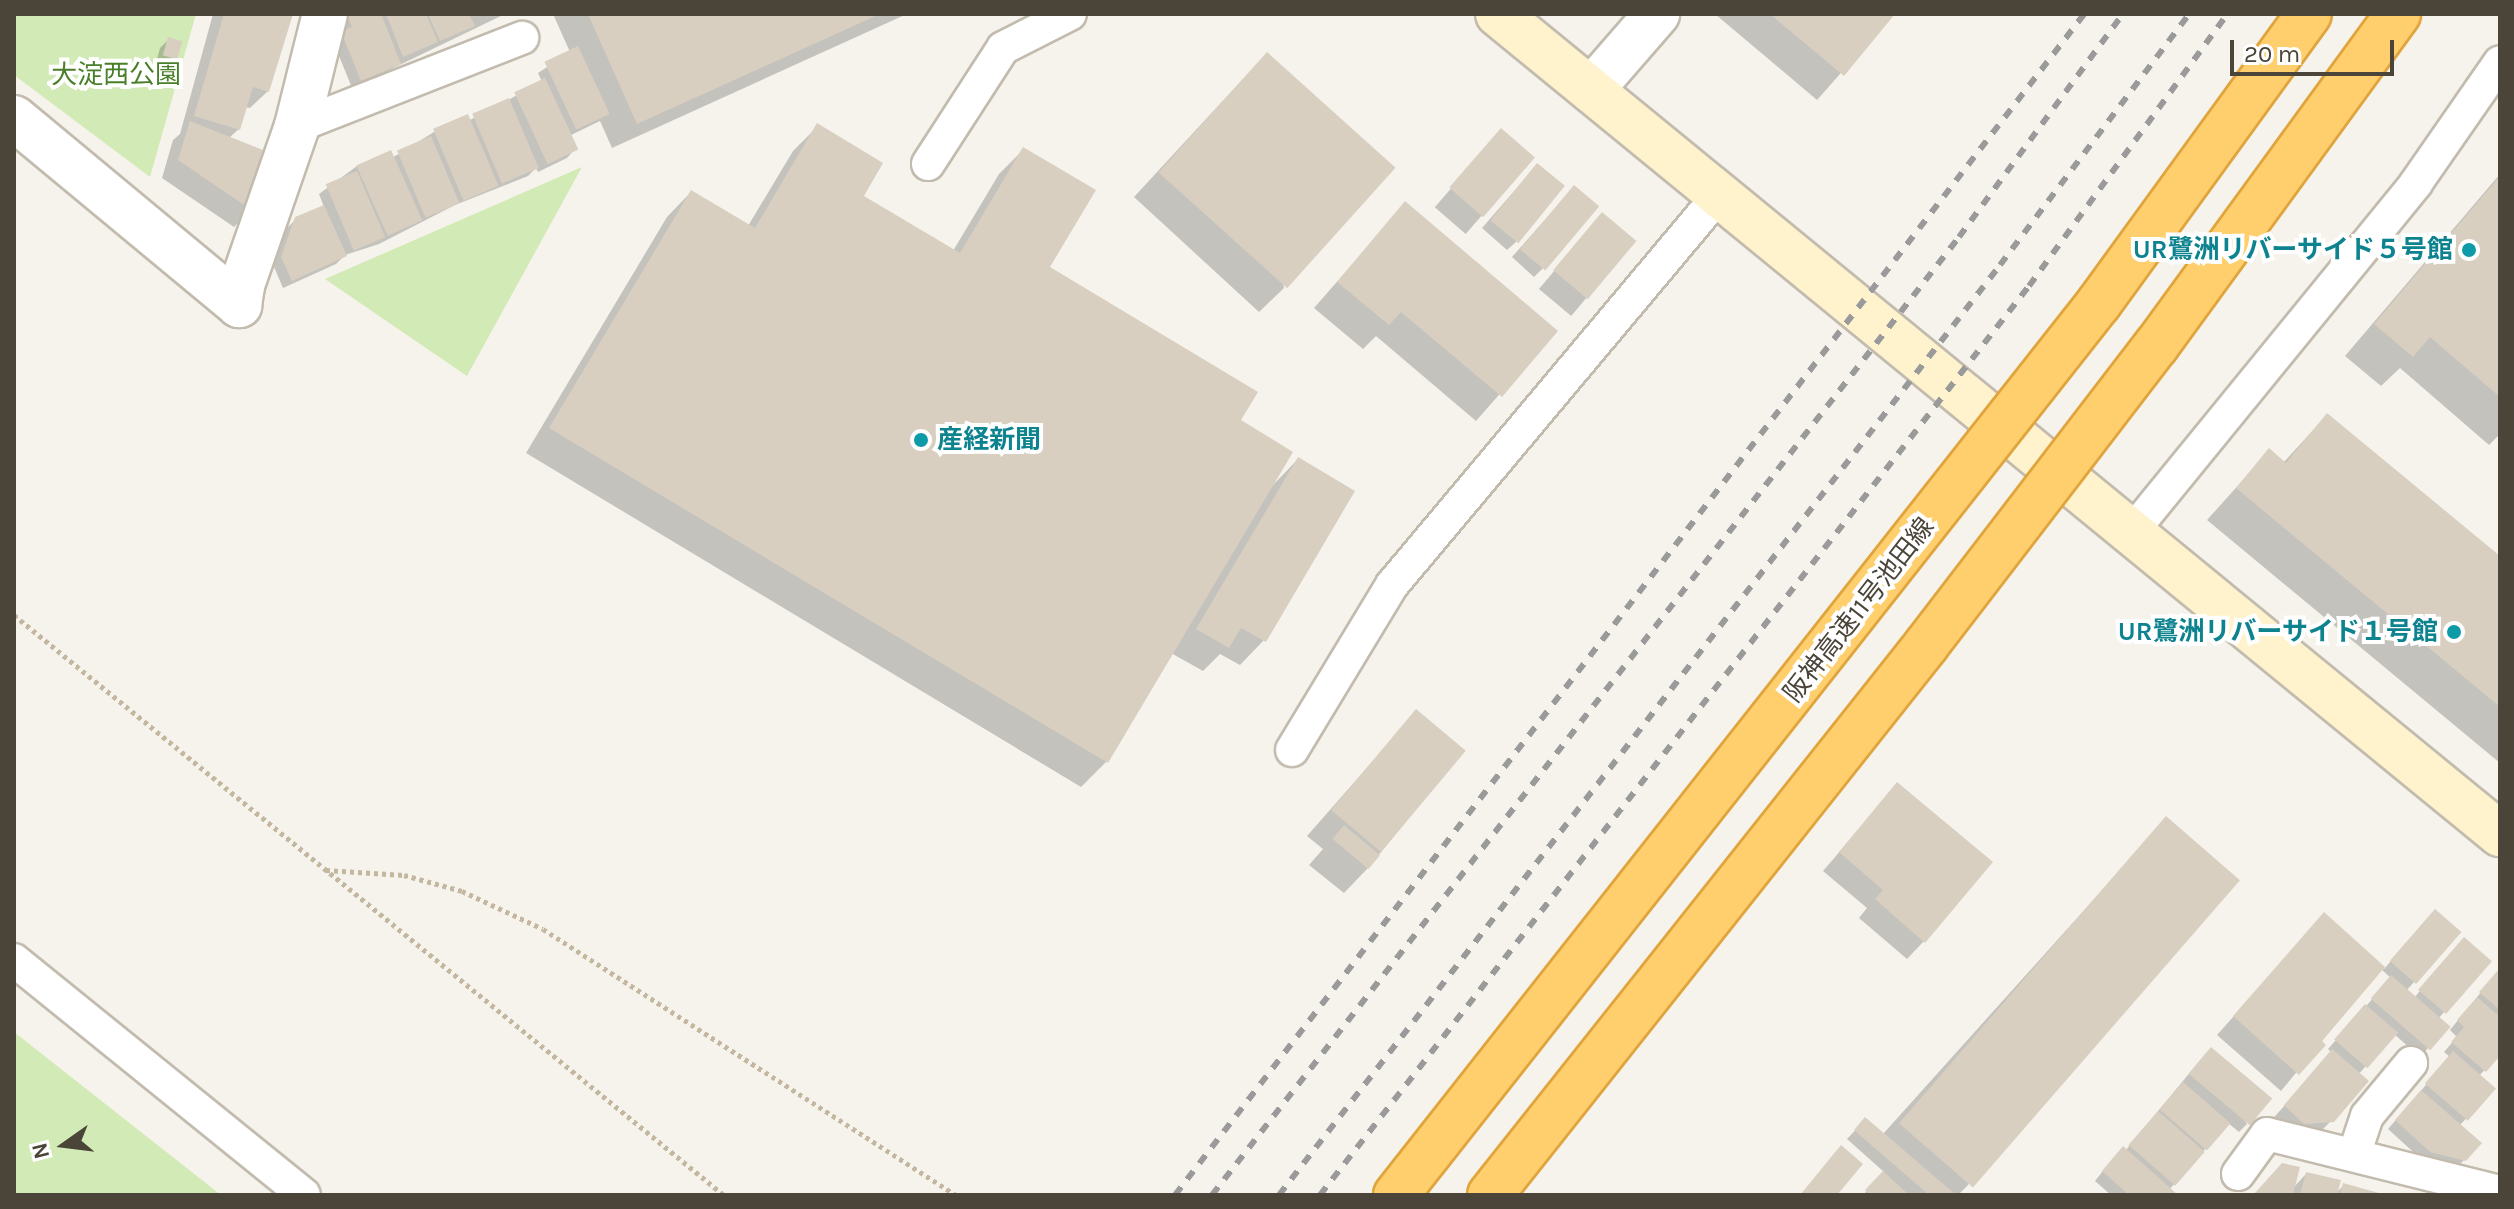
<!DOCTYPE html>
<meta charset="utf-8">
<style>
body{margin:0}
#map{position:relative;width:2514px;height:1209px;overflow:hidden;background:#f6f3ec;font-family:Karla,"Noto Sans JP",sans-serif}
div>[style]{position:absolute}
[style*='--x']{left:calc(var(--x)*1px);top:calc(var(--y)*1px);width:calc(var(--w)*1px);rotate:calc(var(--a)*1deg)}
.green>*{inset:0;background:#d2eab5}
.shadow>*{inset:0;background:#0003;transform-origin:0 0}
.building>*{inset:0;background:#d8cfc1;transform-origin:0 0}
.path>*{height:5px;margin-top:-2.5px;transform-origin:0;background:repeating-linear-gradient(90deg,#c4b79f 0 4px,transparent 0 8px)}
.roads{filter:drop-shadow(2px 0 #c2bbae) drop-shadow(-2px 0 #c2bbae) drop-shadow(0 2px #c2bbae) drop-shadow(0 -2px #c2bbae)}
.lane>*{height:32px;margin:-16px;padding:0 16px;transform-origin:16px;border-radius:16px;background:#fff}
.street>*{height:44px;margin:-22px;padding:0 22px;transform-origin:22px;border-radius:22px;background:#fff}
.secondary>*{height:44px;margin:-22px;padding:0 22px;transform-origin:22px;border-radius:22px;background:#fff3cd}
.rail>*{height:6px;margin-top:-3px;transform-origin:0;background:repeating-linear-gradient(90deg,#9a9a9a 0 10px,transparent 0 20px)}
.bridges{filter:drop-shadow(2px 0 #e0a43c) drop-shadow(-2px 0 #e0a43c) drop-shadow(0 2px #e0a43c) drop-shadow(0 -2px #e0a43c)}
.highway-bridge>*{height:44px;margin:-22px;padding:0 22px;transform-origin:22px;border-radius:22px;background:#ffcf6e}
.dots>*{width:22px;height:22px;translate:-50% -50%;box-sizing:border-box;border:4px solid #fff;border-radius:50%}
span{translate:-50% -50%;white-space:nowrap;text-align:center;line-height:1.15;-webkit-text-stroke:8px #fff;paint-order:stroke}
.park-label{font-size:26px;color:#4a7f2a}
.culture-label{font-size:26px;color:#0d838f;font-weight:700}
.right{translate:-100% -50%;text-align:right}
.left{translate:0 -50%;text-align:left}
.street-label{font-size:26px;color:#4b4439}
.frame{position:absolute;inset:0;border:16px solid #4b4439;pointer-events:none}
.north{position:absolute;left:24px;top:1105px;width:80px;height:80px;-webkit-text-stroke:6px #fff;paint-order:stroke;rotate:256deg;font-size:22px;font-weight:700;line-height:32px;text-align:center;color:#4b4439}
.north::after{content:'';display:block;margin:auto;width:28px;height:36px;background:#4b4439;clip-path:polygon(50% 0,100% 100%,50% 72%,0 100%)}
.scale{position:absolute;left:2230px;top:40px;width:164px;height:36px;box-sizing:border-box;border:4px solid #4b4439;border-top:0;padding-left:10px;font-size:24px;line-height:28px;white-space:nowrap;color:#4b4439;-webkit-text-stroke:6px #fff;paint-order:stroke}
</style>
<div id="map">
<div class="green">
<div style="clip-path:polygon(14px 14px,196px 14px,150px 177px,14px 75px)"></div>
<div style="clip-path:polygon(582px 167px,467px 376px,325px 279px)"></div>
<div style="clip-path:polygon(14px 1032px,221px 1195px,14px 1195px)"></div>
</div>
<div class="shadow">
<div style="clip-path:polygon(213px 14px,291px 14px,268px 91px,250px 108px,245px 107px,239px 129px,229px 138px,251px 210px,234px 227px,162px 178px,173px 140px,180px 134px)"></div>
<div style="clip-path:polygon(341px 14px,505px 14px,352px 88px,333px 41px)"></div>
<div style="clip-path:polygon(553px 14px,907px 14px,612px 148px,600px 121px,569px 136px,575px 149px,567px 158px,538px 172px,536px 168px,528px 176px,455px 205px,379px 244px,345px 255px,336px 264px,283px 288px,274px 267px,287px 228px,296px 219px,324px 207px,319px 194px,357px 166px,392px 158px,434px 132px,468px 121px,542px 82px,538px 73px,570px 52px)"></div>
<div style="clip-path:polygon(1715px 14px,1893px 14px,1817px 100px)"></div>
<div style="clip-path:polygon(169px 39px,175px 58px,166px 66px,156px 63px,160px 48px)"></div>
<div style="clip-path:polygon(1243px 79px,1284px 288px,1259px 312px,1134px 197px)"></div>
<div style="clip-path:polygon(818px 126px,861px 196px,953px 251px,999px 174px,1024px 149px,1048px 268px,1238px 421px,1273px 485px,1298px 459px,1264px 640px,1240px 665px,1220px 654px,1203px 671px,1171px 653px,1106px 762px,1081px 787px,526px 453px,667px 217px,691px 192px,748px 226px,793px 151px)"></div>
<div style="left:1501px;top:131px;width:41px;height:101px;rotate:41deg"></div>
<div style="clip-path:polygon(1529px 174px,1516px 242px,1507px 250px,1482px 228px)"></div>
<div style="clip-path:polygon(2500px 174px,2500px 434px,2489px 445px,2400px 368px,2381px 386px,2345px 356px)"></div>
<div style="clip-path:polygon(1566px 196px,1543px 268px,1534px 277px,1512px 257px)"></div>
<div style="clip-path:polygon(1405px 204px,1555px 331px,1476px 421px,1376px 336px,1363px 349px,1314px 308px)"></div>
<div style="left:1602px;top:214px;width:42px;height:98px;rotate:40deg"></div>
<div style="clip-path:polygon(2327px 415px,2500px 559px,2500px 763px,2207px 520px,2269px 451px,2283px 463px)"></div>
<div style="clip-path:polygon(1416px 712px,1463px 752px,1368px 868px,1344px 893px,1309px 865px,1323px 849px,1307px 836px)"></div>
<div style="clip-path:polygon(1897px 785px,1924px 941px,1907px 959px,1859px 918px,1867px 908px,1823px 871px)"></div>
<div style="clip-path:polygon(2166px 819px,1968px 1185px,1958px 1195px,1863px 1195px,1884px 1172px,1847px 1139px,1866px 1119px,1883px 1134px)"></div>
<div style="clip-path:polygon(2324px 915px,2384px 969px,2426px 920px,2458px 933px,2406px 991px,2414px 998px,2456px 948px,2489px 961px,2438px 1019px,2428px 1048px,2420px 1057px,2394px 1034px,2358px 1075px,2332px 1120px,2314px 1138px,2268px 1124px,2332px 1053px,2328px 1049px,2391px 978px,2381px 969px,2281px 1091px,2217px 1035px)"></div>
<div style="clip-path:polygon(2500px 969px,2500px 1053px,2479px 1076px,2494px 1089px,2459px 1126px,2465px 1159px,2456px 1168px,2422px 1160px,2388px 1129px,2450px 1057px,2444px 1052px,2457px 1037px,2450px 1030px)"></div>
<div style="clip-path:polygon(2202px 1058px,2247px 1124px,2239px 1132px,2228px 1123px,2169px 1190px,2175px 1195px,2111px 1195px,2095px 1181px,2114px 1157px,2125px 1151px)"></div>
<div style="clip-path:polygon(2306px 1174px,2335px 1194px,2344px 1185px,2377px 1195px,2253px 1195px,2293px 1188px)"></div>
</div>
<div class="building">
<div style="clip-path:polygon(224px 14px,293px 14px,269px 92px,253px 87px,240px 130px,194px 116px)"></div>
<div style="clip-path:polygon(347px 14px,381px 14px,401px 64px,361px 81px,341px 31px,352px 27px)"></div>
<div style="clip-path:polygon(386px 14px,426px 14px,438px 42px,403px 57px)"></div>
<div style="clip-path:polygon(428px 14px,469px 14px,475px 26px,440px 41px)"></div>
<div style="clip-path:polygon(588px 14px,880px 14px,637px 124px)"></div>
<div style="clip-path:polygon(1770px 14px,1895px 14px,1844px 76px)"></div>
<div style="left:168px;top:37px;width:15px;height:19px;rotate:16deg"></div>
<div style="left:578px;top:46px;width:75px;height:37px;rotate:65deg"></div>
<div style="left:1267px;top:52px;width:173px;height:162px;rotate:42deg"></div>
<div style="left:545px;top:78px;width:79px;height:34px;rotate:65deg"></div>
<div style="left:509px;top:98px;width:76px;height:40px;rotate:67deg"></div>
<div style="left:468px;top:114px;width:78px;height:38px;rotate:67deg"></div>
<div style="clip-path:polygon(190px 121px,273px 154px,253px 211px,178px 160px)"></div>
<div style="clip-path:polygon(817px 123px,883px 163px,864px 196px,960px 253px,1023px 147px,1096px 190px,1050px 267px,1258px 392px,1241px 420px,1293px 452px,1108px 763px,549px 428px,691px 190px,755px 228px)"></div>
<div style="left:1501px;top:128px;width:45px;height:79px;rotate:41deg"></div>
<div style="left:431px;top:136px;width:73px;height:37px;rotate:67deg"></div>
<div style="left:391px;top:150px;width:77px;height:38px;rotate:66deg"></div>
<div style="left:1537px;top:163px;width:36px;height:74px;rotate:39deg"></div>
<div style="left:357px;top:171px;width:72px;height:34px;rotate:67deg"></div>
<div style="clip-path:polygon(2500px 176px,2500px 397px,2430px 337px,2413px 357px,2374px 324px)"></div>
<div style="left:1574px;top:185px;width:33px;height:84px;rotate:40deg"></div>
<div style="clip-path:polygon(1405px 201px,1558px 331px,1502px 397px,1401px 312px,1389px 325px,1337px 282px)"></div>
<div style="clip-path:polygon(324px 205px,347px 256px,292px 281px,281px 257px,295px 217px)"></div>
<div style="left:1602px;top:212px;width:45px;height:76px;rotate:40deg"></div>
<div style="clip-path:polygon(2327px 413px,2500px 556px,2500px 707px,2236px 488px,2269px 448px,2286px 463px)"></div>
<div style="clip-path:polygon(1298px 457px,1355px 491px,1266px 642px,1241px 628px,1229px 648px,1196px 629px)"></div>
<div style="left:1416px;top:709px;width:65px;height:132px;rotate:40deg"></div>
<div style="clip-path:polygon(1897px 782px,1993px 862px,1925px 943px,1875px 899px,1883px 890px,1839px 852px)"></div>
<div style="left:2166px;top:816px;width:98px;height:407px;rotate:41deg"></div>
<div style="left:1344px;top:825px;width:47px;height:18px;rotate:40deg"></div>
<div style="left:2435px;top:909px;width:35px;height:69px;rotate:41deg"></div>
<div style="clip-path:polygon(2324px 912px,2385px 967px,2322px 1041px,2326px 1045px,2299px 1075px,2233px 1016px)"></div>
<div style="left:2464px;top:937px;width:37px;height:70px;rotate:41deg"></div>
<div style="clip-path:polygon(2500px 968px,2500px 1010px,2479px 992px)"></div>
<div style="left:2391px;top:975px;width:79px;height:31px;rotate:41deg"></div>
<div style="clip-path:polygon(2477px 997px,2500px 1017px,2500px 1056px,2486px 1072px,2451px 1042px,2464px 1027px,2457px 1020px)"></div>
<div style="left:2365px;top:1004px;width:44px;height:47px;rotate:41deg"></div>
<div style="left:2211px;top:1047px;width:80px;height:35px;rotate:40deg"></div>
<div style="clip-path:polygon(2332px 1049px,2369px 1081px,2334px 1122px,2304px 1124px,2284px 1105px)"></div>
<div style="left:2453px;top:1051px;width:57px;height:43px;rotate:41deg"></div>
<div style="left:2183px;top:1082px;width:63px;height:36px;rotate:41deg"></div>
<div style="clip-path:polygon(2421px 1090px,2482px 1143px,2466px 1161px,2430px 1152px,2395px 1120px)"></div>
<div style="left:2158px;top:1111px;width:62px;height:45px;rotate:41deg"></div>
<div style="clip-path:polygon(1865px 1117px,1956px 1195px,1929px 1195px,1854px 1130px)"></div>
<div style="clip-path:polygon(1841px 1145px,1863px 1164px,1837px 1195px,1800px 1195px)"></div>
<div style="clip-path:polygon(2123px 1146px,2178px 1195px,2129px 1195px,2102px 1171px)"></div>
<div style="clip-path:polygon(2282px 1163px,2300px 1167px,2293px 1195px,2253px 1195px)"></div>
<div style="clip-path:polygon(1883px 1171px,1909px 1195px,1870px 1195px,1865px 1190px)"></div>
<div style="clip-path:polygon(2306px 1172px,2341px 1180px,2337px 1195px,2300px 1195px)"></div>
<div style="clip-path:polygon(2343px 1183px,2379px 1193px,2379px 1195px,2340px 1195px)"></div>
</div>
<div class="path">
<div style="--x:14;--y:615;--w:917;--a:39.25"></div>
<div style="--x:326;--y:870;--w:78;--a:3.7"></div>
<div style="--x:404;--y:875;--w:60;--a:15.4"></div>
<div style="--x:462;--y:891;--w:89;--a:25.1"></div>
<div style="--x:543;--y:929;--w:491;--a:32.8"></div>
</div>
<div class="roads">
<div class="lane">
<div style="--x:297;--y:126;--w:242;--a:-21.4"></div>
<div style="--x:928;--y:164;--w:138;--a:-57.1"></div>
<div style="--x:1003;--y:48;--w:75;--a:-26.9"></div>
<div style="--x:2131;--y:533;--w:451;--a:-50.8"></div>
<div style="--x:2416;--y:183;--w:147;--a:-55.2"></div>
<div style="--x:1292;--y:750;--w:193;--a:-58.8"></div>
<div style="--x:1392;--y:585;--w:509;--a:-50.02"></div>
<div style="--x:14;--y:960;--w:373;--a:39"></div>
<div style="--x:2354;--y:1155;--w:41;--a:-71.6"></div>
<div style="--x:2367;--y:1116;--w:69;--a:-50.3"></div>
<div style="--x:2238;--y:1174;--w:49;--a:-54.1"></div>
<div style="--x:2267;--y:1134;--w:240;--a:14"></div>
</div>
<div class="street">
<div style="--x:1591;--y:90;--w:101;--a:-49"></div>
<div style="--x:14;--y:118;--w:293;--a:39.7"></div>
<div style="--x:239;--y:305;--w:20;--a:-81"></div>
<div style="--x:242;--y:285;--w:168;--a:-70.9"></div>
<div style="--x:297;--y:126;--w:115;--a:-76"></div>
</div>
<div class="secondary">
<div style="--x:1498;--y:14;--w:1295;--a:39.3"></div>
</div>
</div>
<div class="rail">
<div style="--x:1175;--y:1195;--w:1490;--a:-52.41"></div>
<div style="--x:1212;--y:1195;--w:1215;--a:-52.05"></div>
<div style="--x:1959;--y:237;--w:277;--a:-53.7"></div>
<div style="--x:1279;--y:1195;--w:1177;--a:-52.21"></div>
<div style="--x:2000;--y:265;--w:314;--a:-53"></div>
<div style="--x:1320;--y:1195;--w:1153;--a:-52.05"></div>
<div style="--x:2029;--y:286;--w:336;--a:-53.9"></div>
</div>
<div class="bridges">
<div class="highway-bridge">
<div style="--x:1396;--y:1195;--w:1136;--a:-51.76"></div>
<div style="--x:2099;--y:303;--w:357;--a:-54"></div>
<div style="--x:1490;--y:1195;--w:703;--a:-51.58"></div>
<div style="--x:1927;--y:644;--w:376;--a:-52.5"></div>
<div style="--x:2156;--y:346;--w:411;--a:-53.9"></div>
</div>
</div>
<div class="dots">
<div style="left:2469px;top:250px;background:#0f9aa8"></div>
<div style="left:921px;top:440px;background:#0f9aa8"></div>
<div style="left:2454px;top:632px;background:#0f9aa8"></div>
</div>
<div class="park-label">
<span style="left:116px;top:75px">大淀西公園</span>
</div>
<div class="culture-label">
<span class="right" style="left:2453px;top:250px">UR鷺洲リバーサイド５号館</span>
<span class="left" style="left:937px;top:440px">産経新聞</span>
<span class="right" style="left:2438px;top:632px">UR鷺洲リバーサイド１号館</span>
</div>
<div class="street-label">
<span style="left:1859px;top:610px;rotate:-52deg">阪神高速11号池田線</span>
</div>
<div class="frame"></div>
<div class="north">N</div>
<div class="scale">20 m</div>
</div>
